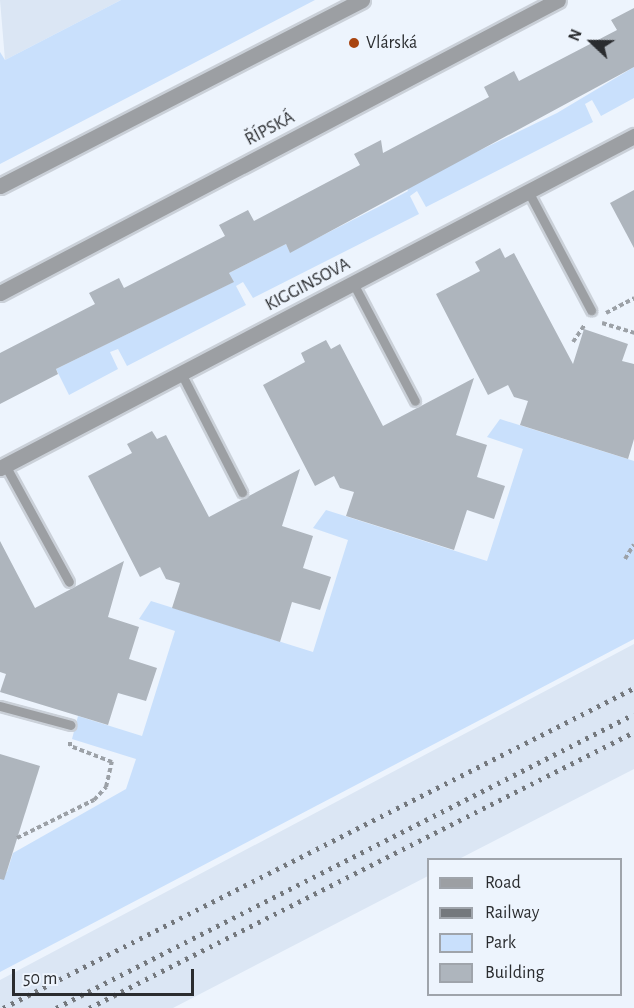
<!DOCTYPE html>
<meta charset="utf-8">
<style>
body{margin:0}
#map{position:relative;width:634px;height:1008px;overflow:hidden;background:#edf4fd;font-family:"Alegreya Sans",sans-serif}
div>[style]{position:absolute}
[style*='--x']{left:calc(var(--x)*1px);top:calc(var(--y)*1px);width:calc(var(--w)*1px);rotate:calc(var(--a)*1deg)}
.built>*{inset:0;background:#dbe6f4}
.green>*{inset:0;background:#c9e0fc}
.building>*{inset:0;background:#aeb5bd}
.path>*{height:4px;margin-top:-2px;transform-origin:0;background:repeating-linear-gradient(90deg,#9ca1a7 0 4.5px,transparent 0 7.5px)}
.roads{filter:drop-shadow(2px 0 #cad0d8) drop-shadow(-2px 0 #cad0d8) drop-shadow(0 2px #cad0d8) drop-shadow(0 -2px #cad0d8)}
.service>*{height:9px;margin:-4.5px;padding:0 4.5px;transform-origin:4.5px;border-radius:4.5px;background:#9c9fa3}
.minor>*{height:15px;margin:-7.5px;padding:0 7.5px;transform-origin:7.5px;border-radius:7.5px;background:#9c9fa3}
.tertiary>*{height:15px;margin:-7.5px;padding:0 7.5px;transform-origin:7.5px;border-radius:7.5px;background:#9c9fa3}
.rail>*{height:4.5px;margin-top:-2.25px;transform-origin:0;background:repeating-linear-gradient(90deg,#74787d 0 3px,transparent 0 9px)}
.dots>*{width:16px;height:16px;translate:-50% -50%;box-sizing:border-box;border:3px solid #edf4fd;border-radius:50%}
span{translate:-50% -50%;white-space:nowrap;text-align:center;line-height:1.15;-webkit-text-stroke:5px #edf4fd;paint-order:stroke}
.poi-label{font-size:18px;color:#2a2c2f}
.left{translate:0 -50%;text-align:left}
.street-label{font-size:18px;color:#2a2c2f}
.legend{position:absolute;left:427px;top:858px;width:195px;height:138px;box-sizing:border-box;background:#edf4fd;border:2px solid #9fa4ab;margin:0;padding:8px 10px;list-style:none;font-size:18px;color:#2a2c2f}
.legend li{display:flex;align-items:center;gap:12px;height:30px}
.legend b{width:30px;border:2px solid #9fa4ab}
.north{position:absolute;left:562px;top:12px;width:60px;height:60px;-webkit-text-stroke:4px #edf4fd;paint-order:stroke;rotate:292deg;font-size:16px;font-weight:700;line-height:24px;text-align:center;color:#2a2c2f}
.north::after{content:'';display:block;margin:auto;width:21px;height:27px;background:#2a2c2f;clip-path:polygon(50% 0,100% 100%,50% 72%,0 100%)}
.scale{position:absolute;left:12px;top:969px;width:182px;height:27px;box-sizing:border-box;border:3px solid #2a2c2f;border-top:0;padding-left:8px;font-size:18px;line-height:21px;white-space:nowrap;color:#2a2c2f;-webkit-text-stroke:4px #edf4fd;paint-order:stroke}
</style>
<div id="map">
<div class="built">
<div style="clip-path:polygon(0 0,121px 0,5px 60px)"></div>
<div style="clip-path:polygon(634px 644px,634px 769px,459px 859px,428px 860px,428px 876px,173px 1008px,0 1008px,0 980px)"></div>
</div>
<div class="green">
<div style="clip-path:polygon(121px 0,315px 0,0 164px,0 52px,5px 60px)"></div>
<div style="clip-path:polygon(634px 67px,634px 98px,601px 116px,592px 100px,585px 104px,593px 122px,426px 207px,417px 191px,410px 196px,419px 214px,253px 298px,243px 282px,236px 286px,246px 305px,127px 366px,118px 349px,110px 352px,118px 369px,69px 395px,56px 369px,233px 282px,229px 273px,286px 244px,290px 252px,382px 205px,408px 191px,406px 186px,557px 113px)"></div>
<div style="clip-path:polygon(500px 419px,634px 461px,634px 639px,0 972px,0 870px,7px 872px,13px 853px,126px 789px,136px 759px,72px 739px,78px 716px,142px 736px,175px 631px,139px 619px,151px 601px,313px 652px,348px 540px,313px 528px,326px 510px,487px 561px,523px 449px,487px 437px)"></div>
</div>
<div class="building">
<div style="clip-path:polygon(634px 8px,634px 67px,290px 253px,286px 244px,229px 273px,234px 282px,56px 369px,58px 374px,0 404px,0 353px,95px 304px,89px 293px,119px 278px,124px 288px,225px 236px,219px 225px,248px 210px,254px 221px,360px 165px,354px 154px,381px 140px,383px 153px,489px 97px,484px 87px,514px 71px,519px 81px,617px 30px,611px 20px)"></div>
<div style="clip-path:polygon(634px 190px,634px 248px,610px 203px)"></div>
<div style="clip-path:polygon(500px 248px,505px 258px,514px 253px,573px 364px,584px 329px,628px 344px,622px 361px,634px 364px,634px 439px,628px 459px,520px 425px,528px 401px,514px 397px,508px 385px,488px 395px,436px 294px,480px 271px,475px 262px)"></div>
<div style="clip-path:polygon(326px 340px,331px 349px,340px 344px,383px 426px,474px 378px,456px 435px,487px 445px,477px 477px,505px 486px,494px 519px,467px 510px,454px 550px,346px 516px,354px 492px,340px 488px,334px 476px,315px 486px,263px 385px,305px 362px,301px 353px)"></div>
<div style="clip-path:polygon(152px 431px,157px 439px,166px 435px,209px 517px,300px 469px,282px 526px,313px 536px,303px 568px,331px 577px,320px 610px,292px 602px,280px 642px,172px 608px,180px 583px,166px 579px,160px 567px,140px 577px,88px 476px,132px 453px,127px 444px)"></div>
<div style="clip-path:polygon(0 541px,35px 608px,124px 561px,108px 617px,139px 627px,129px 659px,157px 668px,146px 701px,118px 693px,108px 725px,0 692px,6px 674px,0 672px)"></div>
<div style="clip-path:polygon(0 754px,40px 766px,4px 880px,0 879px)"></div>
</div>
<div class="path">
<div style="--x:606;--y:313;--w:32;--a:-28"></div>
<div style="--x:602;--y:323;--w:34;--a:17"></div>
<div style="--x:573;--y:342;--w:22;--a:-56"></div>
<div style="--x:625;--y:559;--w:17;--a:-59"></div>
<div style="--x:17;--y:838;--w:86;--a:-26.3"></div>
<div style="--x:94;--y:800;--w:18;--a:-47"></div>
<div style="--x:106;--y:787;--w:26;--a:-77"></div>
<div style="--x:112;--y:762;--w:45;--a:-159.1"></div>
<div style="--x:70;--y:746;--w:7;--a:-90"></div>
</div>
<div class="roads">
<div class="service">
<div style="--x:528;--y:191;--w:135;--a:62.1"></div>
<div style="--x:353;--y:283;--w:133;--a:62.3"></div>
<div style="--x:181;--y:373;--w:134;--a:62.9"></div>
<div style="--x:5;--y:465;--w:133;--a:61.3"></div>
<div style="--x:0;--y:706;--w:73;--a:15"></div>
</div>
<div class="minor">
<div style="--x:0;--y:293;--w:630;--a:-27.7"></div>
<div style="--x:0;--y:468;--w:716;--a:-27.64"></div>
</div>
<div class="tertiary">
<div style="--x:0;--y:186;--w:407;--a:-27.2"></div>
</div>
</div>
<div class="rail">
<div style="--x:3;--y:1008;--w:708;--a:-26.89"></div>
<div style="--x:56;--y:1008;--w:648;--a:-26.96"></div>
<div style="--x:89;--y:1008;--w:611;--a:-26.86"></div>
</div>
<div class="dots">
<div style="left:354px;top:43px;background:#a84410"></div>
</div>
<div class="poi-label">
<span class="left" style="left:366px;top:43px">Vlárská</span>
</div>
<div class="street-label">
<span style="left:270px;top:129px;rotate:-28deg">ŘÍPSKÁ</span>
<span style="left:308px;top:285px;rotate:-28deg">KIGGINSOVA</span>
</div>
<ul class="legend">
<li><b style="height:8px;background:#9c9fa3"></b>Road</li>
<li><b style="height:8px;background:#74787d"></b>Railway</li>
<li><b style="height:16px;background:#c9e0fc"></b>Park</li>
<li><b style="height:16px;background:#aeb5bd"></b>Building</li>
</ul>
<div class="north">N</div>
<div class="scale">50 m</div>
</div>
